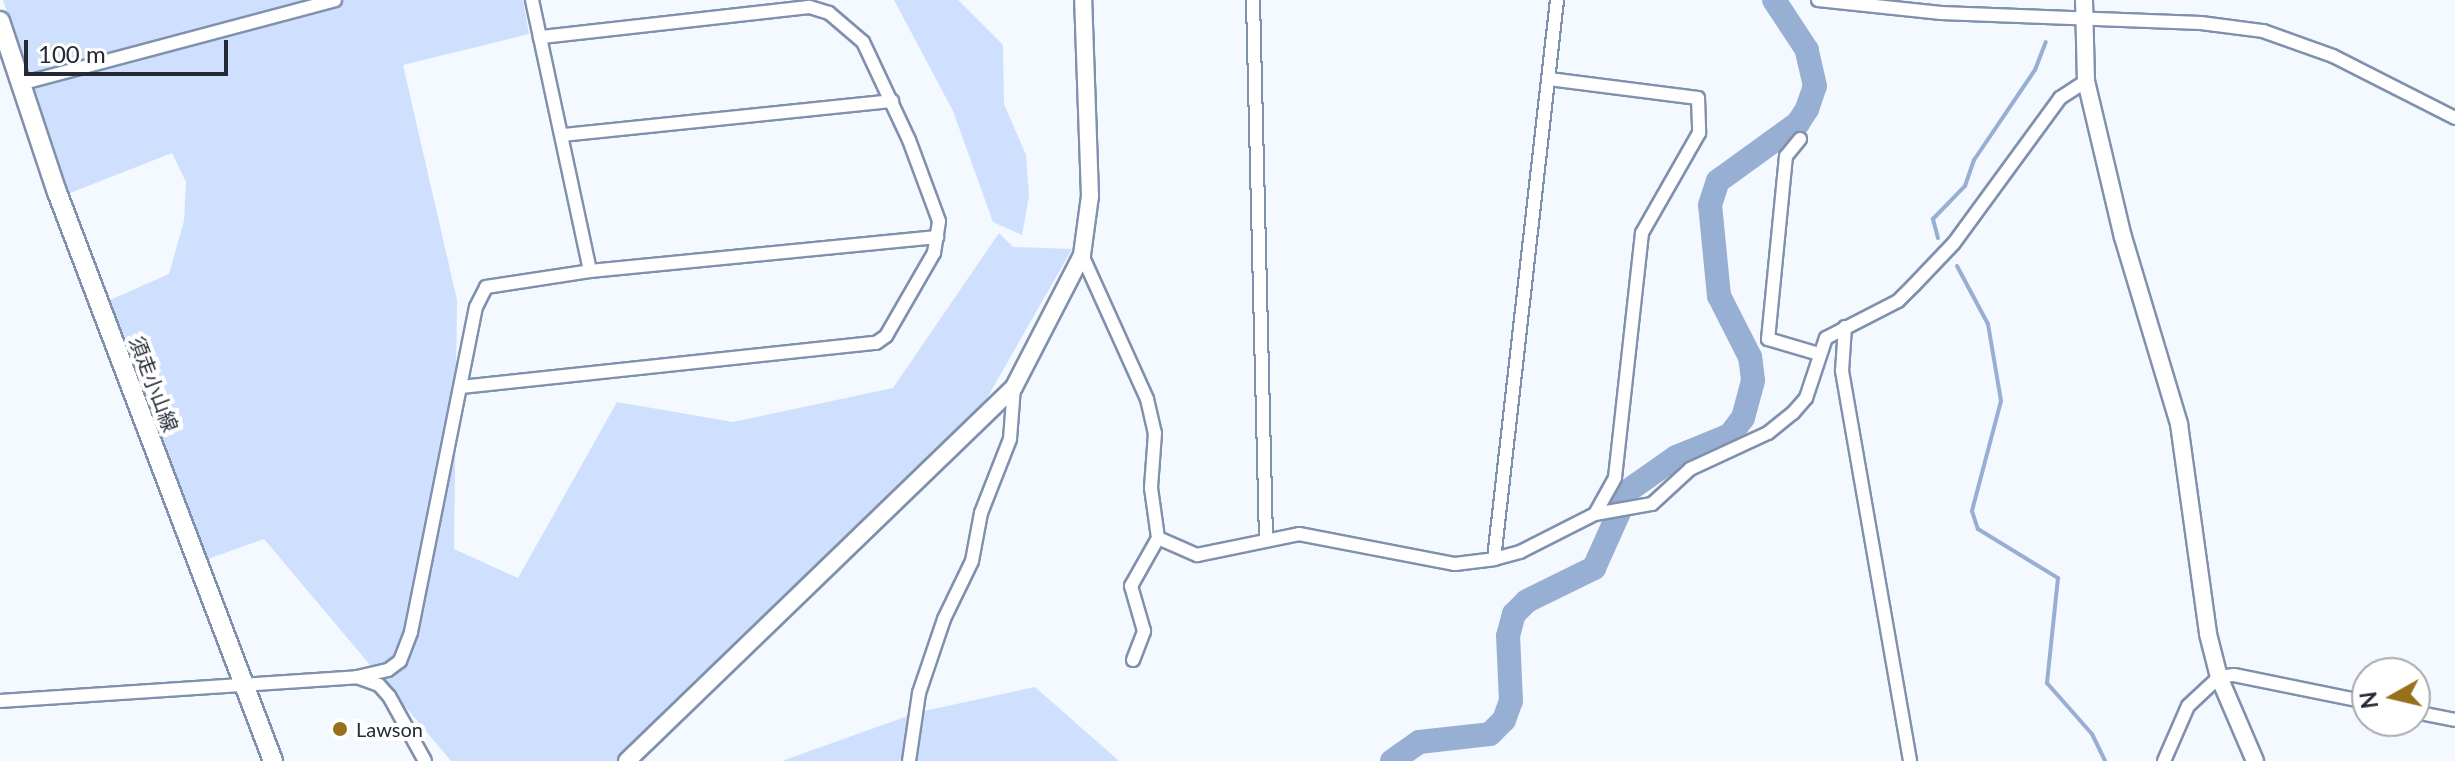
<!DOCTYPE html>
<meta charset="utf-8">
<style>
body{margin:0}
#map{position:relative;width:2455px;height:761px;overflow:hidden;background:#f4f8ff;font-family:Lato,"Noto Sans JP",sans-serif}
div>[style]{position:absolute}
[style*='--x']{left:calc(var(--x)*1px);top:calc(var(--y)*1px);width:calc(var(--w)*1px);rotate:calc(var(--a)*1deg)}
.green>*{inset:0;background:#cee0fe}
.stream>*{height:4px;margin:-2px;padding:0 2px;transform-origin:2px;border-radius:2px;background:#98afd4}
.river>*{height:24px;margin:-12px;padding:0 12px;transform-origin:12px;border-radius:12px;background:#98afd4}
.roads{filter:drop-shadow(2px 0 #8091ad) drop-shadow(-2px 0 #8091ad) drop-shadow(0 2px #8091ad) drop-shadow(0 -2px #8091ad)}
.minor>*{height:12px;margin:-6px;padding:0 6px;transform-origin:6px;border-radius:6px;background:#fff}
.tertiary>*{height:16px;margin:-8px;padding:0 8px;transform-origin:8px;border-radius:8px;background:#fff}
.secondary>*{height:18px;margin:-9px;padding:0 9px;transform-origin:9px;border-radius:9px;background:#fff}
.dots>*{width:22px;height:22px;translate:-50% -50%;box-sizing:border-box;border:4px solid #fff;border-radius:50%}
span{translate:-50% -50%;white-space:nowrap;text-align:center;line-height:1.15;-webkit-text-stroke:8px #fff;paint-order:stroke}
.street-label{font-size:20px;color:#232a35}
.poi-label{font-size:20px;color:#232a35}
.left{translate:0 -50%;text-align:left}
.north{position:absolute;left:2351px;top:657px;width:80px;height:80px;box-sizing:border-box;background:#fff;border:2px solid #a7aaae;border-radius:50%;rotate:262deg;font-size:22px;font-weight:700;line-height:32px;text-align:center;color:#232a35}
.north::after{content:'';display:block;margin:auto;width:28px;height:36px;background:#986f1b;clip-path:polygon(50% 0,100% 100%,50% 72%,0 100%)}
.scale{position:absolute;left:24px;top:40px;width:204px;height:36px;box-sizing:border-box;border:4px solid #232a35;border-top:0;padding-left:10px;font-size:24px;line-height:28px;white-space:nowrap;color:#232a35;-webkit-text-stroke:6px #fff;paint-order:stroke}
</style>
<div id="map">
<div class="green">
<div style="clip-path:polygon(3px 0,523px 0,529px 34px,403px 65px,457px 300px,454px 549px,518px 578px,617px 402px,733px 422px,893px 388px,999px 233px,1013px 247px,1072px 249px,986px 400px,803px 604px,619px 761px,451px 761px,264px 539px,208px 559px,134px 386px,110px 300px,169px 274px,184px 221px,186px 182px,172px 153px,65px 195px)"></div>
<div style="clip-path:polygon(894px 0,958px 0,1003px 45px,1004px 104px,1026px 155px,1029px 196px,1022px 235px,993px 222px,953px 111px)"></div>
<div style="clip-path:polygon(1035px 687px,1119px 761px,782px 761px,919px 712px)"></div>
</div>
<div class="stream">
<div style="--x:1938;--y:238;--w:20;--a:-105"></div>
<div style="--x:1933;--y:219;--w:46;--a:-45.9"></div>
<div style="--x:1965;--y:186;--w:28;--a:-71"></div>
<div style="--x:1974;--y:160;--w:109;--a:-55.9"></div>
<div style="--x:2035;--y:70;--w:30;--a:-69"></div>
<div style="--x:1957;--y:266;--w:66;--a:61.9"></div>
<div style="--x:1988;--y:324;--w:78;--a:80.4"></div>
<div style="--x:2001;--y:401;--w:114;--a:104.8"></div>
<div style="--x:1972;--y:511;--w:19;--a:72"></div>
<div style="--x:1978;--y:529;--w:94;--a:31.5"></div>
<div style="--x:2058;--y:578;--w:106;--a:96"></div>
<div style="--x:2047;--y:683;--w:68;--a:48.6"></div>
<div style="--x:2092;--y:734;--w:30;--a:64"></div>
</div>
<div class="river">
<div style="--x:1392;--y:761;--w:33;--a:-35"></div>
<div style="--x:1419;--y:742;--w:71;--a:-6.4"></div>
<div style="--x:1490;--y:734;--w:20;--a:-45"></div>
<div style="--x:1504;--y:720;--w:20;--a:-70"></div>
<div style="--x:1511;--y:701;--w:65;--a:-92.6"></div>
<div style="--x:1508;--y:636;--w:23;--a:-75"></div>
<div style="--x:1514;--y:614;--w:18;--a:-45"></div>
<div style="--x:1527;--y:601;--w:75;--a:-26.2"></div>
<div style="--x:1594;--y:568;--w:85;--a:-65.8"></div>
<div style="--x:1629;--y:490;--w:57;--a:-35.1"></div>
<div style="--x:1676;--y:457;--w:58;--a:-22.2"></div>
<div style="--x:1730;--y:435;--w:21;--a:-53"></div>
<div style="--x:1743;--y:418;--w:39;--a:-75"></div>
<div style="--x:1753;--y:380;--w:23;--a:-97"></div>
<div style="--x:1750;--y:357;--w:68;--a:-116.9"></div>
<div style="--x:1719;--y:296;--w:91;--a:-95.6"></div>
<div style="--x:1710;--y:205;--w:25;--a:-72"></div>
<div style="--x:1718;--y:181;--w:99;--a:-35.9"></div>
<div style="--x:1798;--y:123;--w:17;--a:-57"></div>
<div style="--x:1807;--y:109;--w:24;--a:-71"></div>
<div style="--x:1815;--y:86;--w:37;--a:-103"></div>
<div style="--x:1807;--y:50;--w:60;--a:-123.4"></div>
</div>
<div class="roads">
<div class="minor">
<div style="--x:532;--y:0;--w:277;--a:77.9"></div>
<div style="--x:1253;--y:0;--w:538;--a:88.62"></div>
<div style="--x:1818;--y:0;--w:124;--a:6"></div>
<div style="--x:1941;--y:13;--w:260;--a:2.2"></div>
<div style="--x:2201;--y:23;--w:63;--a:7.4"></div>
<div style="--x:2263;--y:31;--w:74;--a:19.7"></div>
<div style="--x:2333;--y:56;--w:137;--a:26.9"></div>
<div style="--x:1549;--y:79;--w:150;--a:7.3"></div>
<div style="--x:1698;--y:98;--w:35;--a:88"></div>
<div style="--x:1699;--y:133;--w:115;--a:119.7"></div>
<div style="--x:1642;--y:233;--w:246;--a:96.3"></div>
<div style="--x:1615;--y:478;--w:41;--a:119.1"></div>
<div style="--x:20;--y:84;--w:326;--a:-14.9"></div>
<div style="--x:563;--y:135;--w:331;--a:-5.9"></div>
<div style="--x:1800;--y:139;--w:22;--a:129"></div>
<div style="--x:1786;--y:156;--w:184;--a:95.6"></div>
<div style="--x:1768;--y:339;--w:53;--a:16.4"></div>
<div style="--x:1082;--y:255;--w:158;--a:65.7"></div>
<div style="--x:1147;--y:399;--w:35;--a:77"></div>
<div style="--x:1155;--y:433;--w:55;--a:94.2"></div>
<div style="--x:1151;--y:488;--w:50;--a:82"></div>
<div style="--x:1158;--y:538;--w:43;--a:23.6"></div>
<div style="--x:1197;--y:555;--w:104;--a:-11.6"></div>
<div style="--x:1299;--y:534;--w:159;--a:10.9"></div>
<div style="--x:1455;--y:564;--w:39;--a:-7"></div>
<div style="--x:1494;--y:559;--w:27;--a:-15"></div>
<div style="--x:1520;--y:552;--w:84;--a:-26.9"></div>
<div style="--x:1595;--y:514;--w:58;--a:-10"></div>
<div style="--x:1652;--y:504;--w:52;--a:-42.6"></div>
<div style="--x:1690;--y:469;--w:86;--a:-24.8"></div>
<div style="--x:1768;--y:433;--w:32;--a:-39"></div>
<div style="--x:1793;--y:413;--w:20;--a:-49"></div>
<div style="--x:1806;--y:398;--w:63;--a:-71.6"></div>
<div style="--x:1826;--y:338;--w:81;--a:-27.2"></div>
<div style="--x:1898;--y:301;--w:23;--a:-45"></div>
<div style="--x:1914;--y:285;--w:58;--a:-46.4"></div>
<div style="--x:1954;--y:243;--w:180;--a:-53.8"></div>
<div style="--x:2060;--y:98;--w:31;--a:-33"></div>
<div style="--x:1845;--y:327;--w:44;--a:93.9"></div>
<div style="--x:1842;--y:371;--w:396;--a:80.1"></div>
<div style="--x:461;--y:387;--w:417;--a:-6.1"></div>
<div style="--x:876;--y:343;--w:12;--a:-35"></div>
<div style="--x:886;--y:336;--w:96;--a:-60"></div>
<div style="--x:934;--y:253;--w:32;--a:-81"></div>
<div style="--x:939;--y:221;--w:86;--a:-110.3"></div>
<div style="--x:909;--y:140;--w:108;--a:-115.1"></div>
<div style="--x:863;--y:42;--w:45;--a:-139.5"></div>
<div style="--x:829;--y:13;--w:21;--a:-163"></div>
<div style="--x:809;--y:7;--w:271;--a:173.6"></div>
<div style="--x:1494;--y:559;--w:563;--a:-83.57"></div>
<div style="--x:1133;--y:660;--w:31;--a:-69"></div>
<div style="--x:1144;--y:631;--w:47;--a:-106.1"></div>
<div style="--x:1131;--y:586;--w:55;--a:-60.6"></div>
<div style="--x:357;--y:677;--w:23;--a:20"></div>
<div style="--x:379;--y:685;--w:15;--a:48"></div>
<div style="--x:389;--y:696;--w:74;--a:61"></div>
<div style="--x:0;--y:701;--w:358;--a:-3.8"></div>
<div style="--x:357;--y:677;--w:32;--a:-13"></div>
<div style="--x:388;--y:670;--w:15;--a:-37"></div>
<div style="--x:400;--y:661;--w:31;--a:-69"></div>
<div style="--x:411;--y:632;--w:331;--a:-78.7"></div>
<div style="--x:476;--y:307;--w:22;--a:-63"></div>
<div style="--x:486;--y:287;--w:105;--a:-8.7"></div>
<div style="--x:590;--y:271;--w:349;--a:-5.6"></div>
<div style="--x:2415;--y:712;--w:41;--a:11.3"></div>
<div style="--x:909;--y:761;--w:69;--a:-81.6"></div>
<div style="--x:919;--y:693;--w:78;--a:-71.3"></div>
<div style="--x:944;--y:619;--w:64;--a:-64.2"></div>
<div style="--x:972;--y:561;--w:49;--a:-79.4"></div>
<div style="--x:981;--y:513;--w:79;--a:-68.6"></div>
<div style="--x:1010;--y:439;--w:52;--a:-85.6"></div>
<div style="--x:2164;--y:761;--w:60;--a:-66.4"></div>
<div style="--x:2188;--y:706;--w:42;--a:-43.1"></div>
<div style="--x:2219;--y:677;--w:15;--a:-8"></div>
<div style="--x:2234;--y:675;--w:136;--a:11.5"></div>
</div>
<div class="tertiary">
<div style="--x:2084;--y:0;--w:81;--a:88.6"></div>
<div style="--x:2086;--y:81;--w:160;--a:76.7"></div>
<div style="--x:2123;--y:237;--w:195;--a:73.3"></div>
<div style="--x:2179;--y:424;--w:212;--a:82.1"></div>
<div style="--x:2208;--y:634;--w:44;--a:75.7"></div>
<div style="--x:2219;--y:677;--w:91;--a:66.8"></div>
<div style="--x:627;--y:761;--w:538;--a:-44.02"></div>
<div style="--x:1014;--y:387;--w:148;--a:-62.7"></div>
<div style="--x:1082;--y:255;--w:60;--a:-82.3"></div>
<div style="--x:1090;--y:196;--w:196;--a:-92"></div>
</div>
<div class="secondary">
<div style="--x:0;--y:21;--w:180;--a:71.6"></div>
<div style="--x:57;--y:192;--w:609;--a:69.21"></div>
</div>
</div>
<div class="dots">
<div style="left:340px;top:729px;background:#986f1b"></div>
</div>
<div class="street-label">
<span style="left:154px;top:384px;rotate:69deg">須走小山線</span>
</div>
<div class="poi-label">
<span class="left" style="left:356px;top:729px">Lawson</span>
</div>
<div class="north">N</div>
<div class="scale">100 m</div>
</div>
